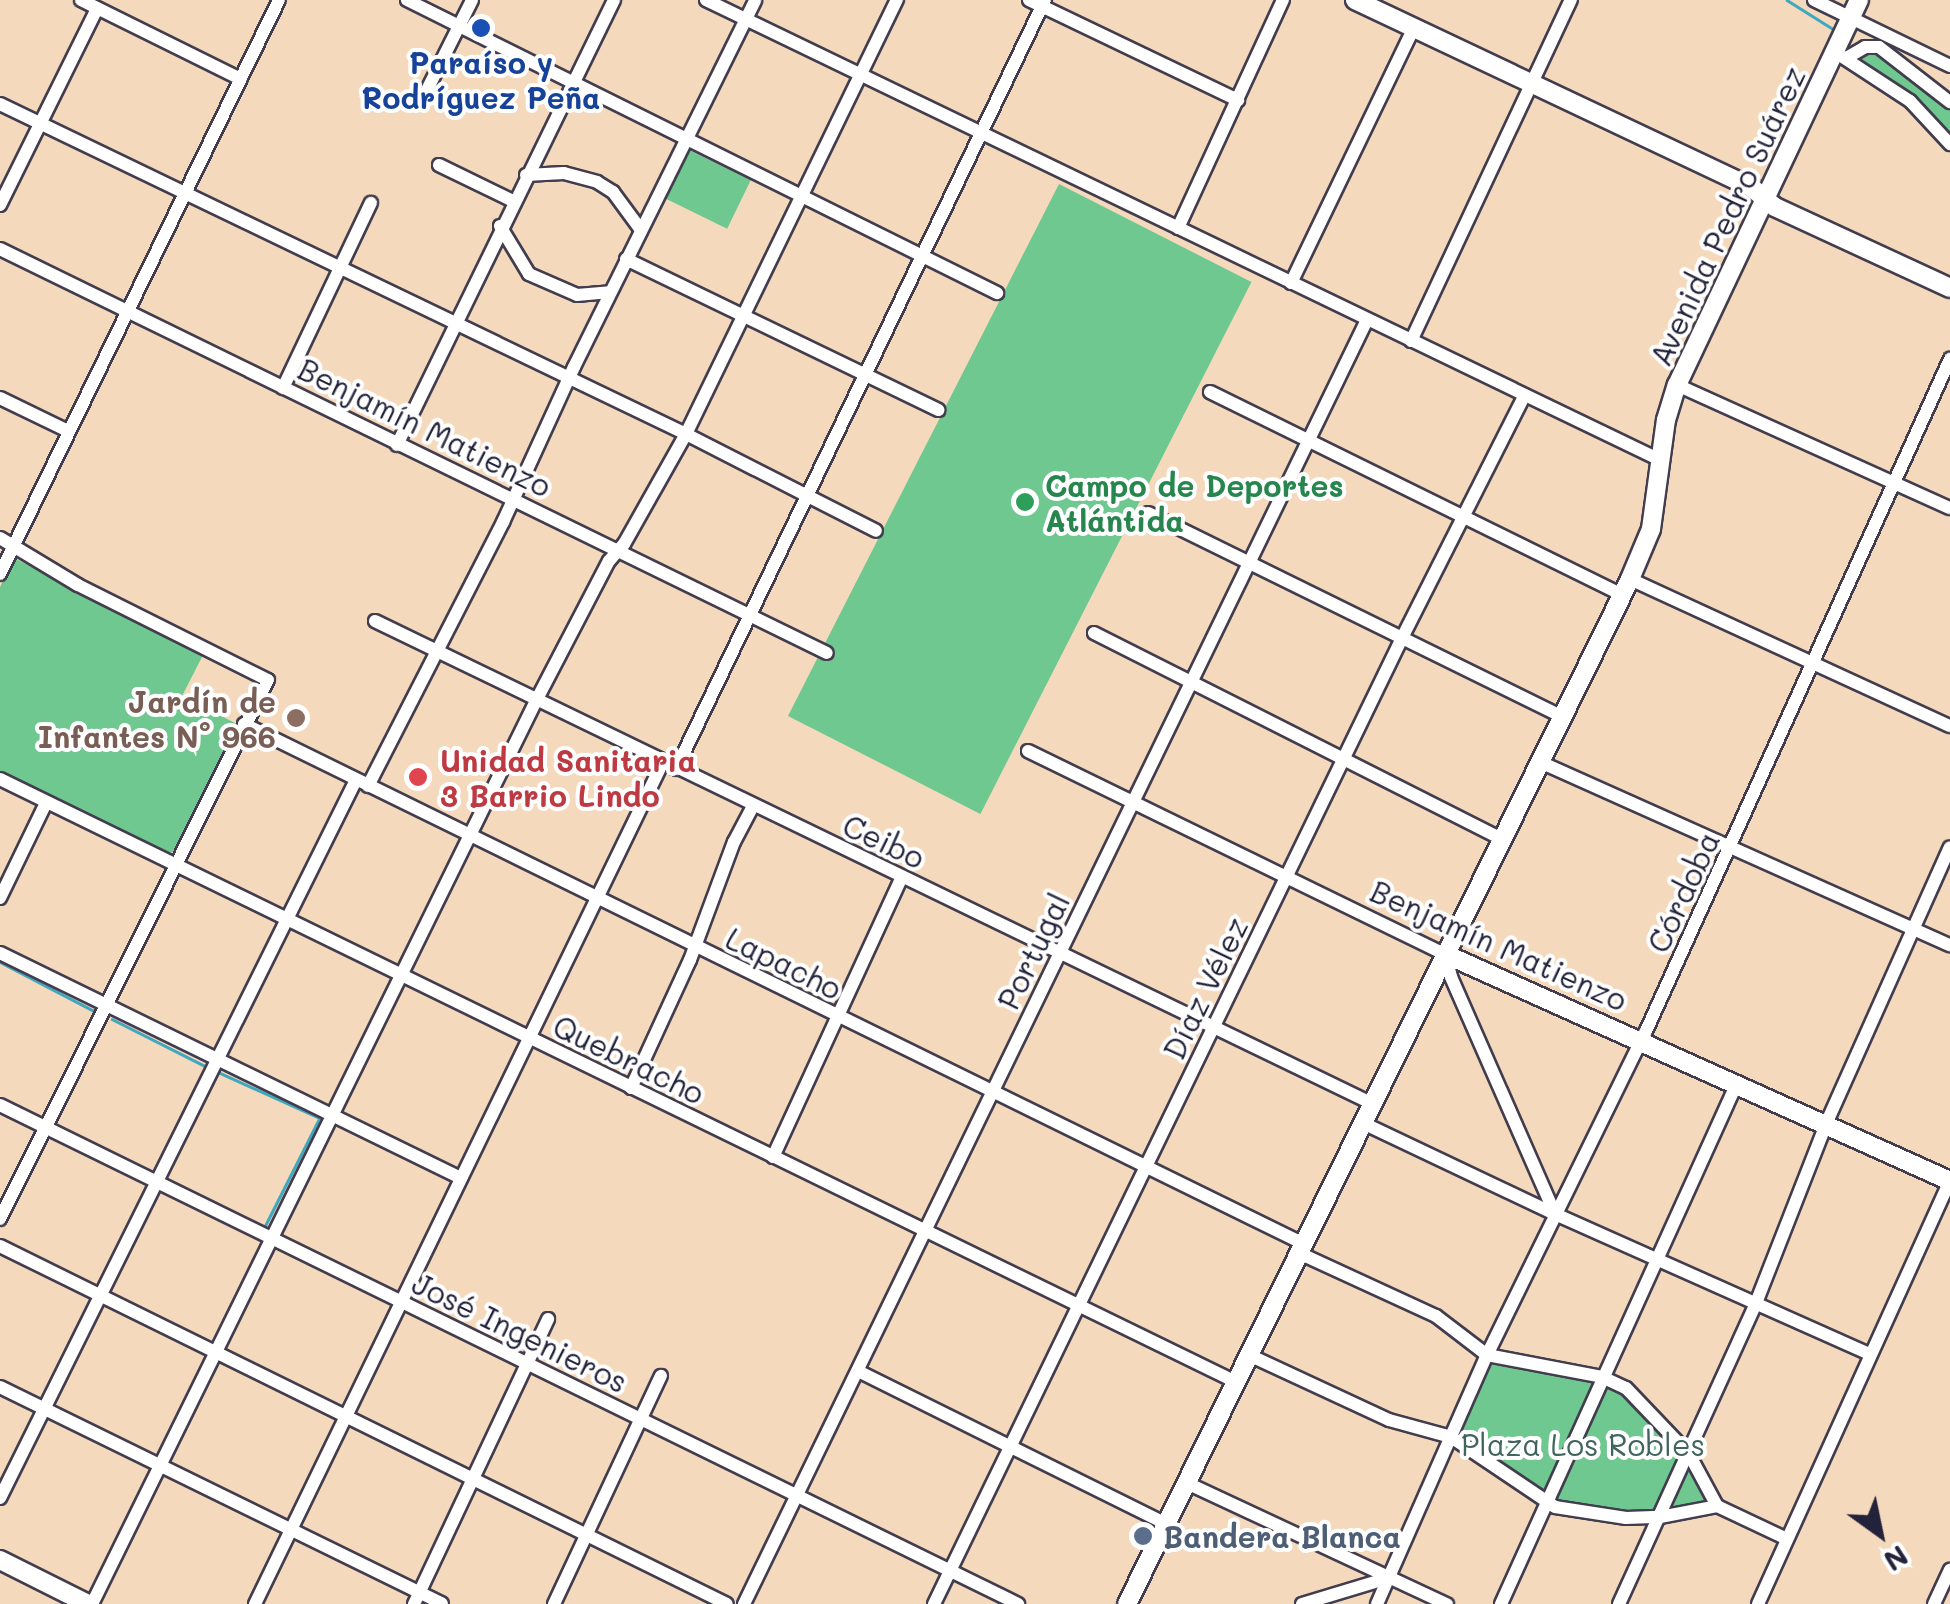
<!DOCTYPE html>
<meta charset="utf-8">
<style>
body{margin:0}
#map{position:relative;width:1950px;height:1604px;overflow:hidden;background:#f4d9bc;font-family:Mali,sans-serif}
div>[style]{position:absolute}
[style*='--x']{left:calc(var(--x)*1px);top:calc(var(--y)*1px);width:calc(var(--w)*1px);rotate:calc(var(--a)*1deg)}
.green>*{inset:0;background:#6fc88f;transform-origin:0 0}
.stream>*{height:2.5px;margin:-1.25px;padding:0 1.25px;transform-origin:1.25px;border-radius:1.25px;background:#3fa8bf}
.roads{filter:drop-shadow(2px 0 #423d4e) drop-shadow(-2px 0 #423d4e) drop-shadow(0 2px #423d4e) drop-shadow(0 -2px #423d4e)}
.street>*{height:12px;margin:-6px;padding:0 6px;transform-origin:6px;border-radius:6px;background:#fff}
.secondary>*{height:18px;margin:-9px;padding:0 9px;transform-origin:9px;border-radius:9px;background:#fff}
.dots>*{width:28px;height:28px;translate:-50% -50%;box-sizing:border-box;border:5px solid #fff;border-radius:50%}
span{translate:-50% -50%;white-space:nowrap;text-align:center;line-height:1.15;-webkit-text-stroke:8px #fff;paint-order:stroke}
.transit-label{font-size:30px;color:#164399;font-weight:700}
.street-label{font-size:30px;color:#22223b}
.leisure-label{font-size:30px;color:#27864d;font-weight:700}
.left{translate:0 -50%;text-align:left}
.education-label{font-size:30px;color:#785e54;font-weight:700}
.right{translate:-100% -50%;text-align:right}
.health-label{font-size:30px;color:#be3a42;font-weight:700}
.park-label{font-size:30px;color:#41645d}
.service-label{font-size:30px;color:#4e5e75;font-weight:700}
.north{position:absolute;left:1830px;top:1484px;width:100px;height:100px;-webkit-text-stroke:8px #fff;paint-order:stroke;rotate:147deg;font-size:28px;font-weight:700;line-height:40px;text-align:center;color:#22223b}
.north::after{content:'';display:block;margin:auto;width:35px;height:45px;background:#22223b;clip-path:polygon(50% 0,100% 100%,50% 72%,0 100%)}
</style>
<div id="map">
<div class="green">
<div style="clip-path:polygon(1869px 46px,1950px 102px,1950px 144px,1936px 126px,1848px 57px)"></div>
<div style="left:687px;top:149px;width:71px;height:54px;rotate:26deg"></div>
<div style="left:1059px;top:184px;width:216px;height:597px;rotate:27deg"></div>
<div style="clip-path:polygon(14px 558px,203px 655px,182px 696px,237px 724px,173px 852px,164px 853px,0 772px,0 587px)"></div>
<div style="clip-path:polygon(1487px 1355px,1602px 1377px,1645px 1403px,1717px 1505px,1685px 1513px,1570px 1512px,1451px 1437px)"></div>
</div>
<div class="stream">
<div style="--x:1787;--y:0;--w:54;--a:32.2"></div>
<div style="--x:0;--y:962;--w:106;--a:27.5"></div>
<div style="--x:112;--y:1019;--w:109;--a:26.8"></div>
<div style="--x:220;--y:1073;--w:110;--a:24.2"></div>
<div style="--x:320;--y:1118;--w:122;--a:116.8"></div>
</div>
<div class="roads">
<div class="street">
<div style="--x:81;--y:0;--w:178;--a:26.3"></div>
<div style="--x:407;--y:0;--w:659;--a:26.41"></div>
<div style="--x:706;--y:0;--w:1059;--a:25.74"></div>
<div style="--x:1029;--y:0;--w:232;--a:25.6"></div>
<div style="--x:1814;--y:0;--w:151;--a:25.9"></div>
<div style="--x:1835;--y:52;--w:90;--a:33.2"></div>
<div style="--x:1910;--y:101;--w:59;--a:47.1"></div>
<div style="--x:1848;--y:57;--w:20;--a:-30"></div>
<div style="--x:1865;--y:47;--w:14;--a:0"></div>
<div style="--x:1879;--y:47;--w:90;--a:37.8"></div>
<div style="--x:424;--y:96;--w:107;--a:-63.4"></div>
<div style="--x:0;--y:104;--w:761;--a:25.69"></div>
<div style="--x:686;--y:434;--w:213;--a:27"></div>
<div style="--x:439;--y:165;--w:82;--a:25.9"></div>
<div style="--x:526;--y:175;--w:38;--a:-3"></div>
<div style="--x:564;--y:173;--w:34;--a:15"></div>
<div style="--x:597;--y:182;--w:19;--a:32"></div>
<div style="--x:613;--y:192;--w:47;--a:53.6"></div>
<div style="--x:0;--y:205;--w:219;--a:-63.7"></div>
<div style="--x:500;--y:226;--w:56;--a:58.9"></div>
<div style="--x:529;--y:274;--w:52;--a:23.6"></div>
<div style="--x:577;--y:295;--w:33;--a:-5"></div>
<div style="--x:1178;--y:228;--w:251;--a:-65.3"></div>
<div style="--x:0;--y:249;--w:920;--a:26.04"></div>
<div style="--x:626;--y:259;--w:347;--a:25.8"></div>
<div style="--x:1291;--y:283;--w:284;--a:-64.3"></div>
<div style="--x:1411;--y:341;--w:377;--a:-64.9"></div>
<div style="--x:1677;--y:385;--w:299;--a:24.3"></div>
<div style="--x:283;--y:388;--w:205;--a:-64.6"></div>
<div style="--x:1210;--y:392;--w:460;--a:26.2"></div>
<div style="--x:0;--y:398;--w:76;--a:25.9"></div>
<div style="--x:397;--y:445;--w:495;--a:-64"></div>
<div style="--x:1148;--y:513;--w:462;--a:26.2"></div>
<div style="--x:0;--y:538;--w:91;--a:31.1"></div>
<div style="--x:78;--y:585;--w:212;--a:26.6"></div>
<div style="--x:268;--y:680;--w:602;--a:116.44"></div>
<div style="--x:0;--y:574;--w:638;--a:-64.08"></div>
<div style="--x:1630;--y:579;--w:352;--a:24.7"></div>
<div style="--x:375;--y:621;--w:1109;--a:25.83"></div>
<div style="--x:1094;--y:633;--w:457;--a:26.8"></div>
<div style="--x:244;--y:724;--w:1181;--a:26.13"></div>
<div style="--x:1028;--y:751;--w:464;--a:26"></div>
<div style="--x:1445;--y:954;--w:24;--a:75"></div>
<div style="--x:1451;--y:977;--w:259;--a:66.3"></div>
<div style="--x:1540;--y:762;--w:449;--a:24.1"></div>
<div style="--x:676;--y:769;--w:853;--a:-64.37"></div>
<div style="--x:0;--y:779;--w:1375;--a:26.01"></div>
<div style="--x:368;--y:786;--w:297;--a:-62.9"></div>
<div style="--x:503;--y:522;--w:170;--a:-65.4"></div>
<div style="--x:574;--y:367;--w:409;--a:-63.7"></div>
<div style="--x:0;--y:898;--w:106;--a:-64.2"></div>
<div style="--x:0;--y:953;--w:513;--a:26.02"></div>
<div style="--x:631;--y:1088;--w:141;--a:-65.3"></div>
<div style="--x:690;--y:960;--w:126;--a:-69.6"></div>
<div style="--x:734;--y:842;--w:41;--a:-62.2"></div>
<div style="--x:0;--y:1105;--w:1134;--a:26.11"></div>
<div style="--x:1363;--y:1123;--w:212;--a:25.4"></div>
<div style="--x:1555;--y:1214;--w:344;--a:24"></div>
<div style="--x:773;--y:1157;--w:308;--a:-65.3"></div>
<div style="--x:0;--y:1246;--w:810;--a:26.22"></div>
<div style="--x:1299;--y:1253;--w:151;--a:24.7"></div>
<div style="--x:1436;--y:1316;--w:64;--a:37.4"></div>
<div style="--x:1487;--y:1355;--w:117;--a:10.8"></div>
<div style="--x:1602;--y:1377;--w:26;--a:25"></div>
<div style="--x:1626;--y:1388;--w:91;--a:46.3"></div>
<div style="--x:1689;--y:1454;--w:59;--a:61.7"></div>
<div style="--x:1717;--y:1506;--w:77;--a:25.2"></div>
<div style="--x:1249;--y:1355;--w:154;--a:24.9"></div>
<div style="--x:1389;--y:1420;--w:64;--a:15.3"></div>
<div style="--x:1451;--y:1437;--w:125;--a:33.9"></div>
<div style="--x:1555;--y:1507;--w:72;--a:8.8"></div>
<div style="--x:1626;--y:1518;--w:34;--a:-2"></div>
<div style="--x:1660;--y:1517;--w:58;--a:-10.9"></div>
<div style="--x:858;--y:1371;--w:344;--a:26.4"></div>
<div style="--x:0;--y:1387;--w:492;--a:26.1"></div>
<div style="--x:1187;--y:1483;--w:287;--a:25"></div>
<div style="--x:0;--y:1498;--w:801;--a:-63.63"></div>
<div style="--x:92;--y:1604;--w:1006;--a:-63.82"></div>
<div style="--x:536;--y:701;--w:158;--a:-62.5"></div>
<div style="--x:609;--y:561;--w:23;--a:-49"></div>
<div style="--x:624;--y:544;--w:126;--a:-60.6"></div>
<div style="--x:686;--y:434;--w:483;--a:-64.1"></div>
<div style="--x:255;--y:1604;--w:936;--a:-64.15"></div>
<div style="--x:414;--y:1604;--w:315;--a:-64.8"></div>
<div style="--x:554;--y:1604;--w:252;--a:-64.9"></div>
<div style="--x:744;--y:1604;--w:1427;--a:-64.12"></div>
<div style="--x:934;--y:1604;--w:1073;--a:-64.15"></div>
<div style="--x:1402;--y:638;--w:272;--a:-63.2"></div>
<div style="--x:1302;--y:1604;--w:90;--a:-16.8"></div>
<div style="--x:1377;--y:1604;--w:272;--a:-66.2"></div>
<div style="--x:1487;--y:1355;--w:361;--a:-63.9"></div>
<div style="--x:1646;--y:1031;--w:738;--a:-65.66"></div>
<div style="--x:1501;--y:1604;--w:572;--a:-65.63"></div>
<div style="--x:1619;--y:1604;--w:331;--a:-65.5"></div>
<div style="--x:1756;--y:1303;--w:192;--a:-68.6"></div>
<div style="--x:1826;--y:1124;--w:303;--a:-65.9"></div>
<div style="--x:1758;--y:1604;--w:465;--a:-65.6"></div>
<div style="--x:1934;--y:1604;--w:38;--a:-65"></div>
</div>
<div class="secondary">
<div style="--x:1355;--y:0;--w:438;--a:25.3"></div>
<div style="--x:1751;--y:187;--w:31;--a:40"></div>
<div style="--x:1775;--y:207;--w:193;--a:24.8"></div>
<div style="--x:1445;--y:954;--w:554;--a:24.2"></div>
<div style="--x:0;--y:1560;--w:98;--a:26.6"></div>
<div style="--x:1127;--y:1604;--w:1142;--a:-63.86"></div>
<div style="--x:1630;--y:579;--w:54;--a:-67.2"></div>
<div style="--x:1651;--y:529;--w:110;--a:-82.2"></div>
<div style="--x:1666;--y:420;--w:37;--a:-73"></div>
<div style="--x:1677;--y:385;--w:426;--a:-64.7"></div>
</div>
</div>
<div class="dots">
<div style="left:481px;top:28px;background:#1a4fb4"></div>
<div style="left:1025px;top:502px;background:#2e9e5b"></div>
<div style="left:296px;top:718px;background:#8d6e63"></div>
<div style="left:418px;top:777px;background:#e0444e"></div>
<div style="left:1143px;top:1536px;background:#5c6f8a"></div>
</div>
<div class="transit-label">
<span style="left:481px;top:79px">Paraíso y<br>Rodríguez Peña</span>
</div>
<div class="street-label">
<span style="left:1727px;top:216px;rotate:-65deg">Avenida Pedro Suárez</span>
<span style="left:425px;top:427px;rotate:26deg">Benjamín Matienzo</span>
<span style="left:884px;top:841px;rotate:25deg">Ceibo</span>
<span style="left:1683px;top:892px;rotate:-65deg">Córdoba</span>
<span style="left:1499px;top:945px;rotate:24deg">Benjamín Matienzo</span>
<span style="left:1033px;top:951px;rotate:-64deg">Portugal</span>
<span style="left:784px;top:963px;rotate:26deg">Lapacho</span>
<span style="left:1205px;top:988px;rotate:-64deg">Díaz Vélez</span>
<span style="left:629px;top:1059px;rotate:26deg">Quebracho</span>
<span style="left:520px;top:1332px;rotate:26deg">José Ingenieros</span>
</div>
<div class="leisure-label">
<span class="left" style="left:1045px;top:502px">Campo de Deportes<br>Atlántida</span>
</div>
<div class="education-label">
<span class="right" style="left:276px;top:718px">Jardín de<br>Infantes N° 966</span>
</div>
<div class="health-label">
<span class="left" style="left:440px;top:777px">Unidad Sanitaria<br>3 Barrio Lindo</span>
</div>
<div class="park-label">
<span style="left:1583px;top:1444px">Plaza Los Robles</span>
</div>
<div class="service-label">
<span class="left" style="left:1163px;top:1536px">Bandera Blanca</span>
</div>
<div class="north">N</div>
</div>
